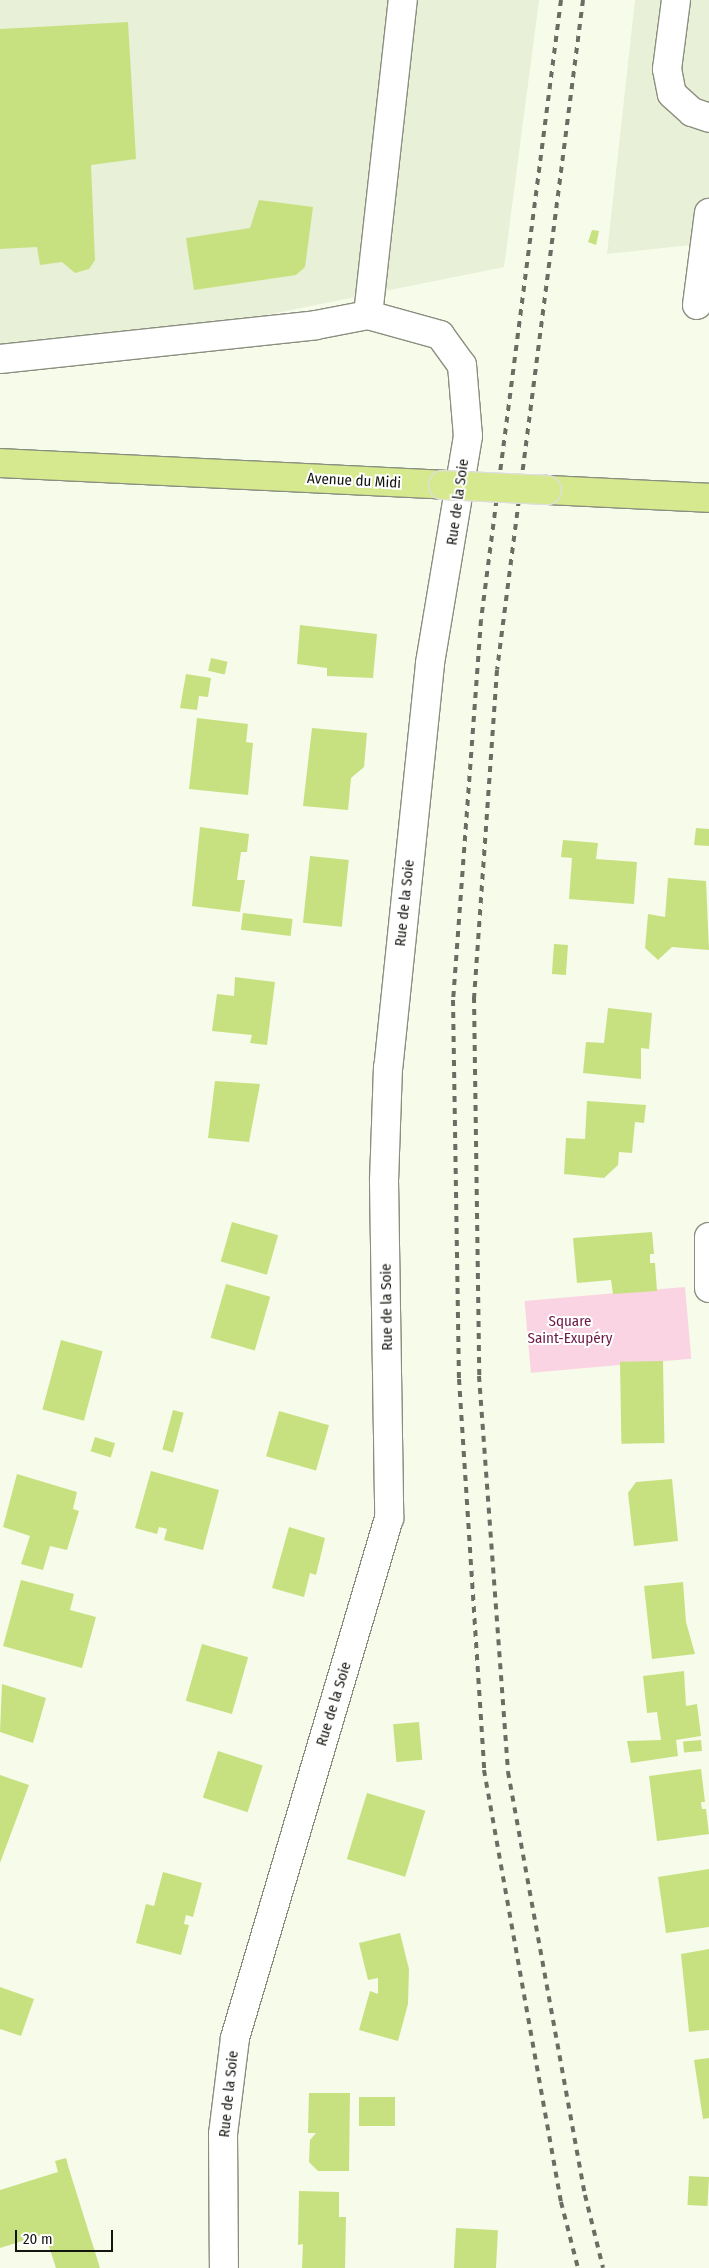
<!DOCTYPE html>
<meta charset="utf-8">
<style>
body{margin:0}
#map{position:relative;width:709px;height:2268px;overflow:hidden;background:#f6fbea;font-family:"Fira Sans Condensed",sans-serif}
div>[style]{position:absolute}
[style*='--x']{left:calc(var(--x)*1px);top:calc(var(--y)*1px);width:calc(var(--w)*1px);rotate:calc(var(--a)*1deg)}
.built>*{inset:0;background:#e8f0d7}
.green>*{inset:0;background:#fad4e3;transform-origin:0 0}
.building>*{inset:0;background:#c8e180;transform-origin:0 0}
.roads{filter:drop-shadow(1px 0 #8a8e7f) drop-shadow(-1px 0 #8a8e7f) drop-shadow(0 1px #8a8e7f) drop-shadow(0 -1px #8a8e7f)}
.minor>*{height:28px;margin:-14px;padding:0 14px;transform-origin:14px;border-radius:14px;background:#fff}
.major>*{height:28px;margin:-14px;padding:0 14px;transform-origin:14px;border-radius:14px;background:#d6e98e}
.rail>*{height:4px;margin-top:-2px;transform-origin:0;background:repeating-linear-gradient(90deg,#6a6d63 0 6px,transparent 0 12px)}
.bridges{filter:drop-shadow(1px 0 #dededd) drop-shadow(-1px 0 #dededd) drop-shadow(0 1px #dededd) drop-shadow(0 -1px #dededd)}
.major-bridge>*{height:28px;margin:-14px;padding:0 14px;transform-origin:14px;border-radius:14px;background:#d6e98e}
span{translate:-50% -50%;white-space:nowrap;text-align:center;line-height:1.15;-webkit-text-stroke:4px #fff;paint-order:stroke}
.street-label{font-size:15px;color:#13150f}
.park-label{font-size:15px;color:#6c1945}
.scale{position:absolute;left:15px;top:2230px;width:98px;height:22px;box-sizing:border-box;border:2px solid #13150f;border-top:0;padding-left:6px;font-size:15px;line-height:18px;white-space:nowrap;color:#13150f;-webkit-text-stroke:4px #fff;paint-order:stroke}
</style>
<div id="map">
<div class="built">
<div style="clip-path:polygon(0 0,539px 0,504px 267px,202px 328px,0 349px)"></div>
<div style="clip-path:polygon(635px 0,709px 0,709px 243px,607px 254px)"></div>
</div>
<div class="green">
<div style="left:685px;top:1287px;width:72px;height:161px;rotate:85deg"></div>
</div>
<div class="building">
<div style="clip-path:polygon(128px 22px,136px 159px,91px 165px,95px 260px,89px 269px,75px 273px,62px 262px,40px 265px,37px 247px,0 249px,0 29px)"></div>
<div style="clip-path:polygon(259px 200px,313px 207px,305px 267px,296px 275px,194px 290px,186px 238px,250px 228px)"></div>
<div style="clip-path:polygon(592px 230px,599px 231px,596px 245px,588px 242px)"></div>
<div style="clip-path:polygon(300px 625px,377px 634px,373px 678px,327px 676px,327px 668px,297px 664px)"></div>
<div style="left:211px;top:658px;width:17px;height:13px;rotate:13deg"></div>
<div style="clip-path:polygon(186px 674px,211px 678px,208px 697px,199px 696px,197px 710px,180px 708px)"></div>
<div style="clip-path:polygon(197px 718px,248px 724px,246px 742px,253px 743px,248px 795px,189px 789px)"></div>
<div style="clip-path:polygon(312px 728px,367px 733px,364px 767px,351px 778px,348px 810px,303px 806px)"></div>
<div style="clip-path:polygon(200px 827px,249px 834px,247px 852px,241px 852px,237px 880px,245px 880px,240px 912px,192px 906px)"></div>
<div style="clip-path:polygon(696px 828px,709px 829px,709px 846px,694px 845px)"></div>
<div style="clip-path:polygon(563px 840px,598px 843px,596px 859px,637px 862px,634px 904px,569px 899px,572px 858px,561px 857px)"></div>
<div style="left:310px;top:856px;width:39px;height:67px;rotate:6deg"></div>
<div style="clip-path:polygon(668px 878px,706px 881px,709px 950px,672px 947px,658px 960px,645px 948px,648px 914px,665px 917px)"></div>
<div style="left:243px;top:913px;width:50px;height:17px;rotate:7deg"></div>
<div style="left:554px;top:944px;width:14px;height:30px;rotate:4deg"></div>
<div style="clip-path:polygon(235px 977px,275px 982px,267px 1045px,250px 1043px,252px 1035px,212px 1031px,217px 994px,234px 996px)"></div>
<div style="clip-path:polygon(608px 1008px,652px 1013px,649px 1049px,641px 1048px,641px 1079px,583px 1073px,586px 1042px,604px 1043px)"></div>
<div style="clip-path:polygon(215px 1081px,260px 1084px,249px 1142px,208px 1138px)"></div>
<div style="clip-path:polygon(587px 1101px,646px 1105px,644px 1123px,635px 1122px,632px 1153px,619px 1152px,618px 1165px,604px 1178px,564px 1174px,566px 1138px,585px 1139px)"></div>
<div style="left:232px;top:1222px;width:48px;height:41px;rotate:16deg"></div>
<div style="clip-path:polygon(652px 1232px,654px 1254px,650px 1254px,650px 1263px,655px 1263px,657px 1291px,613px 1294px,611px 1280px,577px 1283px,573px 1238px)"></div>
<div style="left:226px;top:1284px;width:46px;height:56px;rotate:16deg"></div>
<div style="left:61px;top:1340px;width:43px;height:72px;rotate:15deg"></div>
<div style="left:663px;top:1361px;width:82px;height:43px;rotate:89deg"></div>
<div style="left:173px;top:1410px;width:11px;height:41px;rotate:15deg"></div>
<div style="left:279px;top:1411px;width:52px;height:47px;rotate:16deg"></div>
<div style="left:95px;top:1437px;width:21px;height:15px;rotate:17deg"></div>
<div style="clip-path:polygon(151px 1471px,219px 1490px,203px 1550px,164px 1540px,167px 1529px,159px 1527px,157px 1534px,135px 1528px)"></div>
<div style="clip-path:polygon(17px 1474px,77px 1492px,73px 1509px,79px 1511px,67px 1550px,50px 1546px,43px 1570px,21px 1564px,30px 1536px,3px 1527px)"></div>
<div style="clip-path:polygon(672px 1479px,678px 1541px,634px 1546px,628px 1493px,636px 1482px)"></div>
<div style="clip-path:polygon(289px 1527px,325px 1538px,316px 1575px,310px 1573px,304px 1597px,272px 1588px)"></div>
<div style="clip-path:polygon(21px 1580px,74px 1594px,70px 1610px,96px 1617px,82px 1668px,3px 1646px)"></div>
<div style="clip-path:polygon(683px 1582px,686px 1622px,695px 1654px,652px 1659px,644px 1586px)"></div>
<div style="left:202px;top:1644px;width:48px;height:59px;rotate:16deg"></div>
<div style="clip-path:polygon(684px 1671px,686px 1706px,697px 1704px,701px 1736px,676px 1740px,678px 1756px,631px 1763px,627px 1741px,661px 1740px,657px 1712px,647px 1713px,643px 1676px)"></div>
<div style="clip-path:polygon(2px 1684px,46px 1698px,33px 1743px,0 1732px)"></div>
<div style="left:419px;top:1722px;width:38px;height:26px;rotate:85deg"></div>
<div style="left:701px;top:1740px;width:11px;height:18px;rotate:85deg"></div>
<div style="left:218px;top:1751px;width:47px;height:49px;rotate:18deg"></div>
<div style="clip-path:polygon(701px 1769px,705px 1802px,701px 1802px,702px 1809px,706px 1809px,709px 1834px,657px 1841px,649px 1776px)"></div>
<div style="clip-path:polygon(0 1775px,29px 1785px,0 1863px)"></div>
<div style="left:367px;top:1793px;width:61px;height:69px;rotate:17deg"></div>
<div style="clip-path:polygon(709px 1869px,709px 1927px,666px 1933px,658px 1877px)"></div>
<div style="clip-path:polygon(163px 1872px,202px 1883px,193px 1917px,186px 1915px,184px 1924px,189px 1925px,181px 1955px,136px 1943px,146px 1904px,154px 1906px)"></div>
<div style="clip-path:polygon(400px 1933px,409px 1969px,408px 2004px,398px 2041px,359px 2030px,370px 1991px,378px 1994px,378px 1978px,368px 1980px,359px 1943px)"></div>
<div style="clip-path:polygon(709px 1949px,709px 2030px,689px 2032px,681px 1954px)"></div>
<div style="clip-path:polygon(0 1987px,34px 1999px,21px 2036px,0 2029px)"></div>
<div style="clip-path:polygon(709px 2058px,709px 2118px,703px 2119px,694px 2060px)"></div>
<div style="clip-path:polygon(309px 2093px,350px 2093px,349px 2171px,318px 2171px,309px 2162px,310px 2140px,316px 2133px,308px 2133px)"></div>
<div style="left:359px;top:2097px;width:36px;height:29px"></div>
<div style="clip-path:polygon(66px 2158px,69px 2169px,100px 2268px,56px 2268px,45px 2234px,0 2248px,0 2190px,58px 2172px,55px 2161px)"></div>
<div style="left:689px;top:2176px;width:20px;height:29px;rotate:3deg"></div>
<div style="clip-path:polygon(299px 2191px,339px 2192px,339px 2217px,346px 2217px,345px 2268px,302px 2268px,303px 2244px,298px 2245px)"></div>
<div style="left:456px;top:2228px;width:42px;height:40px;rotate:3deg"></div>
</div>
<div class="roads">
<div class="minor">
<div style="--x:676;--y:0;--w:70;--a:97.4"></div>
<div style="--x:667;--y:69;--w:25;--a:79"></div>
<div style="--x:672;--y:94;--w:27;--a:42"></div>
<div style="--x:692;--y:112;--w:18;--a:19"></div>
<div style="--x:697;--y:305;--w:93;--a:-82.6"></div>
<div style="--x:368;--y:315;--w:317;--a:-83.7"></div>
<div style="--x:0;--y:359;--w:318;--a:-6.1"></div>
<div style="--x:316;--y:325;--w:53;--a:-10.9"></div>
<div style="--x:368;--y:315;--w:75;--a:15.5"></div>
<div style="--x:440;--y:335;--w:37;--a:54"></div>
<div style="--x:462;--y:365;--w:71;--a:85.2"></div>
<div style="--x:468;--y:436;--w:231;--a:99.5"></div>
<div style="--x:430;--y:664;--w:405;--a:95.9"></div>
<div style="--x:388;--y:1067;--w:114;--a:92"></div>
<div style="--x:384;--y:1181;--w:337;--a:89.1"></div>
<div style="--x:389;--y:1518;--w:542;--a:106.5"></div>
<div style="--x:235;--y:2038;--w:97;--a:97.1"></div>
<div style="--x:223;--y:2134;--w:134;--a:89.6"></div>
<div style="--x:709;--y:1237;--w:51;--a:90"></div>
</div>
<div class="major">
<div style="--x:0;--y:463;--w:444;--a:2.8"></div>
<div style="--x:547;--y:490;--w:162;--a:2.8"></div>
</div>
</div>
<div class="rail">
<div style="--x:561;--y:0;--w:625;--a:97.35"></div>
<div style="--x:481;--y:620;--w:381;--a:94.2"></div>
<div style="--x:453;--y:1000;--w:379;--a:89.1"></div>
<div style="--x:459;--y:1379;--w:392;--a:86.3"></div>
<div style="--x:484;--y:1770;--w:439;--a:79.9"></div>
<div style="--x:561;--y:2202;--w:68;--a:75.6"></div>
<div style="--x:583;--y:0;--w:675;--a:97.31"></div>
<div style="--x:497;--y:670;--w:328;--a:94"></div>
<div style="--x:474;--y:997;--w:379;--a:89.2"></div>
<div style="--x:479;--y:1376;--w:397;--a:85.8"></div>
<div style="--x:508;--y:1772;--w:430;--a:79.7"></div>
<div style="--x:585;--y:2195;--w:75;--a:76.1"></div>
</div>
<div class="bridges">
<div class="major-bridge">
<div style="--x:443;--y:485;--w:104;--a:2.8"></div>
</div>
</div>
<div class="street-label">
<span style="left:354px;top:481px;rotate:3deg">Avenue du Midi</span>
<span style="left:458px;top:502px;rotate:-82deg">Rue de la Soie</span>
<span style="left:405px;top:903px;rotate:-84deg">Rue de la Soie</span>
<span style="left:387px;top:1307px;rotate:-91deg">Rue de la Soie</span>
<span style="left:334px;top:1704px;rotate:-73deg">Rue de la Soie</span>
<span style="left:229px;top:2094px;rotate:-84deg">Rue de la Soie</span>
</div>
<div class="park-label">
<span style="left:570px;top:1330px">Square<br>Saint-Exupéry</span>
</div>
<div class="scale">20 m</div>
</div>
